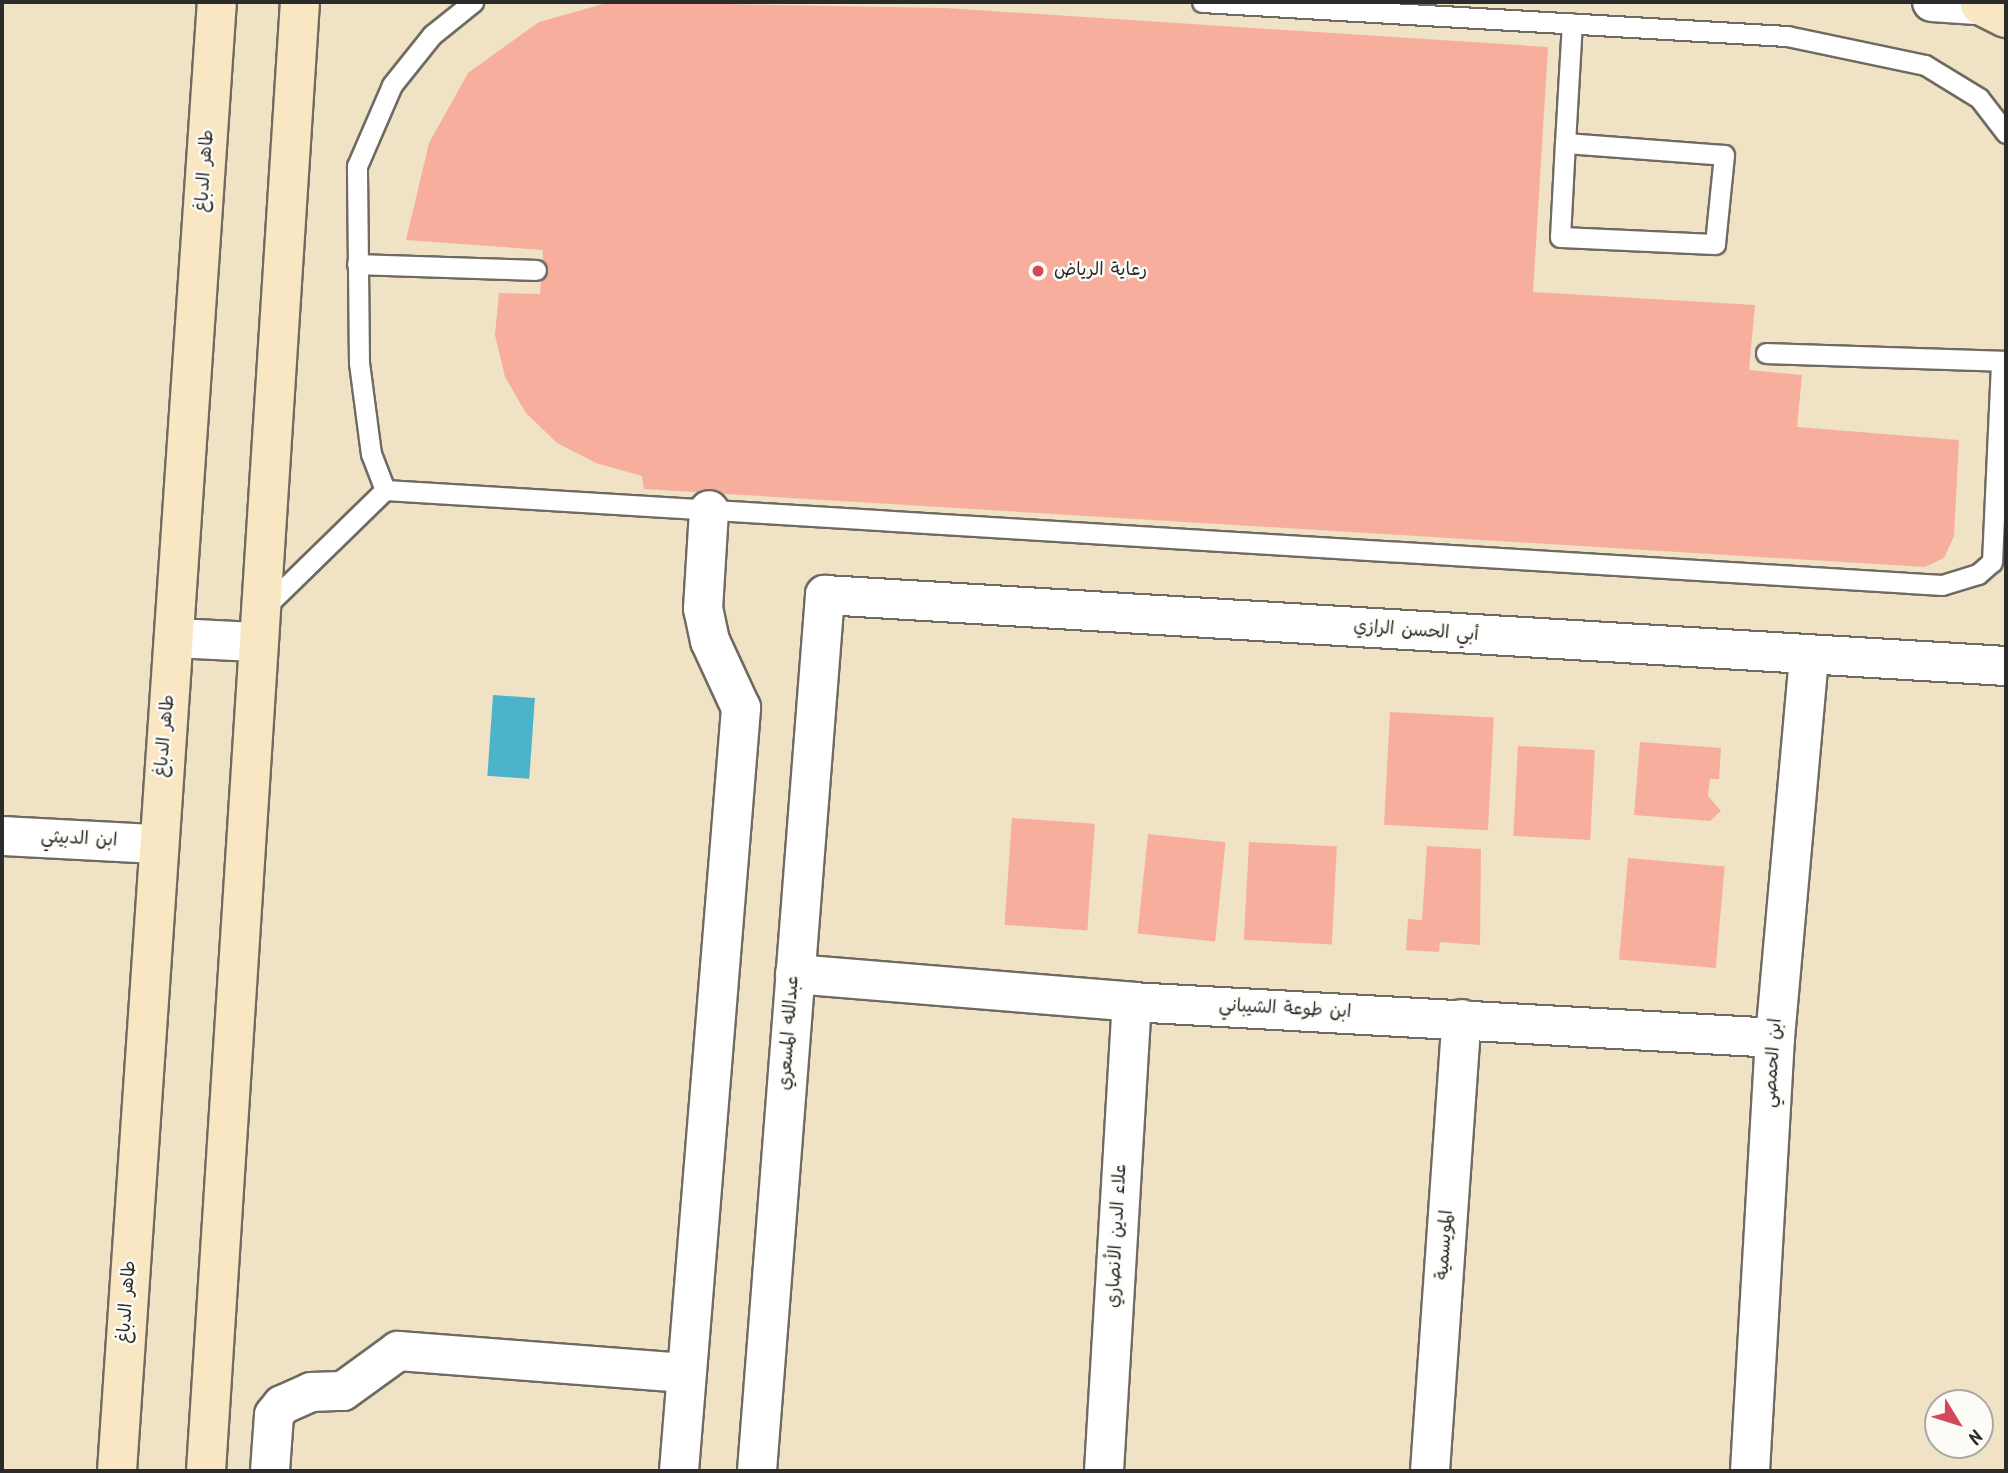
<!DOCTYPE html>
<meta charset="utf-8">
<style>
body{margin:0}
#map{position:relative;width:2008px;height:1473px;overflow:hidden;background:#f0e2c4;font-family:Kalam,"Playpen Sans Arabic",sans-serif}
div>[style]{position:absolute}
[style*='--x']{left:calc(var(--x)*1px);top:calc(var(--y)*1px);width:calc(var(--w)*1px);rotate:calc(var(--a)*1deg)}
.water>*{inset:0;background:#4bb3ca;transform-origin:0 0}
.building>*{inset:0;background:#f8ae9d;transform-origin:0 0}
.roads{filter:drop-shadow(2px 0 #706b61) drop-shadow(-2px 0 #706b61) drop-shadow(0 2px #706b61) drop-shadow(0 -2px #706b61)}
.lane>*{height:19px;margin:-9.5px;padding:0 9.5px;transform-origin:9.5px;border-radius:9.5px;background:#fff}
.street>*{height:38px;margin:-19px;padding:0 19px;transform-origin:19px;border-radius:19px;background:#fff}
.secondary>*{height:38px;margin:-19px;padding:0 19px;transform-origin:19px;border-radius:19px;background:#f9e7c3}
.dots>*{width:19px;height:19px;translate:-50% -50%;box-sizing:border-box;border:4px solid #fdfcf7;border-radius:50%}
span{translate:-50% -50%;white-space:nowrap;text-align:center;line-height:1.15;-webkit-text-stroke:5px #fdfcf7;paint-order:stroke}
.street-label{font-size:18px;color:#2b2b2b}
.poi-label{font-size:18px;color:#2b2b2b}
.left{translate:0 -50%;text-align:left}
.frame{position:absolute;inset:0;border:4px solid #2b2b2b;pointer-events:none}
.north{position:absolute;left:1924px;top:1389px;width:70px;height:70px;box-sizing:border-box;background:#fdfcf7;border:2px solid #a9a8a5;border-radius:50%;rotate:128deg;font-size:19px;font-weight:700;line-height:28px;text-align:center;color:#2b2b2b}
.north::after{content:'';display:block;margin:auto;width:24px;height:32px;background:#d1495b;clip-path:polygon(50% 0,100% 100%,50% 72%,0 100%)}
</style>
<div id="map">
<div class="water">
<div style="left:493px;top:695px;width:42px;height:81px;rotate:4deg"></div>
</div>
<div class="building">
<div style="clip-path:polygon(610px 2px,945px 8px,1548px 47px,1533px 292px,1755px 305px,1749px 370px,1802px 375px,1797px 427px,1959px 440px,1954px 536px,1944px 558px,1925px 567px,644px 489px,642px 476px,596px 463px,557px 443px,526px 413px,505px 377px,495px 335px,499px 293px,540px 294px,543px 250px,406px 240px,429px 143px,468px 73px,539px 22px)"></div>
<div style="left:1390px;top:712px;width:104px;height:113px;rotate:3deg"></div>
<div style="clip-path:polygon(1640px 742px,1721px 748px,1719px 779px,1710px 779px,1708px 796px,1721px 811px,1710px 821px,1634px 815px)"></div>
<div style="left:1518px;top:746px;width:77px;height:90px;rotate:3deg"></div>
<div style="left:1012px;top:818px;width:83px;height:107px;rotate:4deg"></div>
<div style="left:1148px;top:834px;width:78px;height:100px;rotate:6deg"></div>
<div style="left:1249px;top:842px;width:88px;height:98px;rotate:3deg"></div>
<div style="clip-path:polygon(1427px 846px,1481px 849px,1480px 945px,1440px 942px,1439px 952px,1406px 950px,1408px 919px,1422px 920px)"></div>
<div style="left:1628px;top:858px;width:97px;height:102px;rotate:5deg"></div>
</div>
<div class="roads">
<div class="lane">
<div style="--x:1202;--y:2;--w:586;--a:3.33"></div>
<div style="--x:1787;--y:36;--w:141;--a:11.9"></div>
<div style="--x:1925;--y:65;--w:63;--a:31.4"></div>
<div style="--x:1979;--y:98;--w:44;--a:52.4"></div>
<div style="--x:1565;--y:143;--w:159;--a:4.3"></div>
<div style="--x:1724;--y:155;--w:89;--a:95.8"></div>
<div style="--x:1715;--y:244;--w:155;--a:-177.4"></div>
<div style="--x:1560;--y:237;--w:94;--a:-87"></div>
<div style="--x:1565;--y:143;--w:120;--a:-86.7"></div>
<div style="--x:357;--y:264;--w:179;--a:1.9"></div>
<div style="--x:1766;--y:353;--w:240;--a:1.9"></div>
<div style="--x:385;--y:490;--w:1560;--a:3.49"></div>
<div style="--x:1942;--y:585;--w:38;--a:-17"></div>
<div style="--x:1978;--y:574;--w:18;--a:-41"></div>
<div style="--x:1992;--y:562;--w:201;--a:-87.4"></div>
<div style="--x:263;--y:609;--w:170;--a:-44.3"></div>
<div style="--x:385;--y:490;--w:39;--a:-111"></div>
<div style="--x:371;--y:454;--w:92;--a:-97.5"></div>
<div style="--x:359;--y:363;--w:197;--a:-90.6"></div>
<div style="--x:357;--y:166;--w:88;--a:-66.6"></div>
<div style="--x:392;--y:85;--w:64;--a:-51.3"></div>
<div style="--x:432;--y:35;--w:53;--a:-38.8"></div>
</div>
<div class="street">
<div style="--x:1932;--y:2;--w:74;--a:3.9"></div>
<div style="--x:174;--y:638;--w:82;--a:2.8"></div>
<div style="--x:2;--y:836;--w:155;--a:3"></div>
<div style="--x:795;--y:974;--w:338;--a:4.7"></div>
<div style="--x:1132;--y:1002;--w:644;--a:3.2"></div>
<div style="--x:270;--y:1471;--w:56;--a:-85.9"></div>
<div style="--x:274;--y:1415;--w:13;--a:-51"></div>
<div style="--x:282;--y:1405;--w:32;--a:-24"></div>
<div style="--x:311;--y:1392;--w:32;--a:-2"></div>
<div style="--x:343;--y:1391;--w:68;--a:-36"></div>
<div style="--x:398;--y:1351;--w:288;--a:4.4"></div>
<div style="--x:679;--y:1471;--w:766;--a:-85.35"></div>
<div style="--x:741;--y:708;--w:74;--a:-114.8"></div>
<div style="--x:710;--y:641;--w:33;--a:-102"></div>
<div style="--x:703;--y:609;--w:99;--a:-86.5"></div>
<div style="--x:757;--y:1471;--w:879;--a:-85.56"></div>
<div style="--x:825;--y:595;--w:1183;--a:3.44"></div>
<div style="--x:1104;--y:1471;--w:470;--a:-86.6"></div>
<div style="--x:1430;--y:1471;--w:453;--a:-86"></div>
<div style="--x:1750;--y:1471;--w:434;--a:-86.7"></div>
<div style="--x:1775;--y:1038;--w:384;--a:-84.9"></div>
</div>
<div class="secondary">
<div style="--x:1980;--y:5;--w:29;--a:27"></div>
<div style="--x:117;--y:1471;--w:1472;--a:-86.11"></div>
<div style="--x:206;--y:1471;--w:1472;--a:-86.34"></div>
</div>
</div>
<div class="dots">
<div style="left:1038px;top:271px;background:#d1495b"></div>
</div>
<div class="street-label">
<span style="left:206px;top:171px;rotate:-86deg">طاهر الدباغ</span>
<span style="left:1416px;top:632px;rotate:4deg">أبي الحسن الرازي</span>
<span style="left:166px;top:736px;rotate:-85deg">طاهر الدباغ</span>
<span style="left:79px;top:840px;rotate:3deg">ابن الدبيثي</span>
<span style="left:1285px;top:1010px;rotate:3deg">ابن طوعة الشيباني</span>
<span style="left:790px;top:1033px;rotate:-86deg">عبدالله المسعري</span>
<span style="left:1774px;top:1063px;rotate:-86deg">ابن الحمصي</span>
<span style="left:1118px;top:1236px;rotate:-87deg">علاء الدين الأنصاري</span>
<span style="left:1446px;top:1245px;rotate:-86deg">المويسمية</span>
<span style="left:128px;top:1302px;rotate:-86deg">طاهر الدباغ</span>
</div>
<div class="poi-label">
<span class="left" style="left:1054px;top:271px">رعاية الرياض</span>
</div>
<div class="frame"></div>
<div class="north">N</div>
</div>
